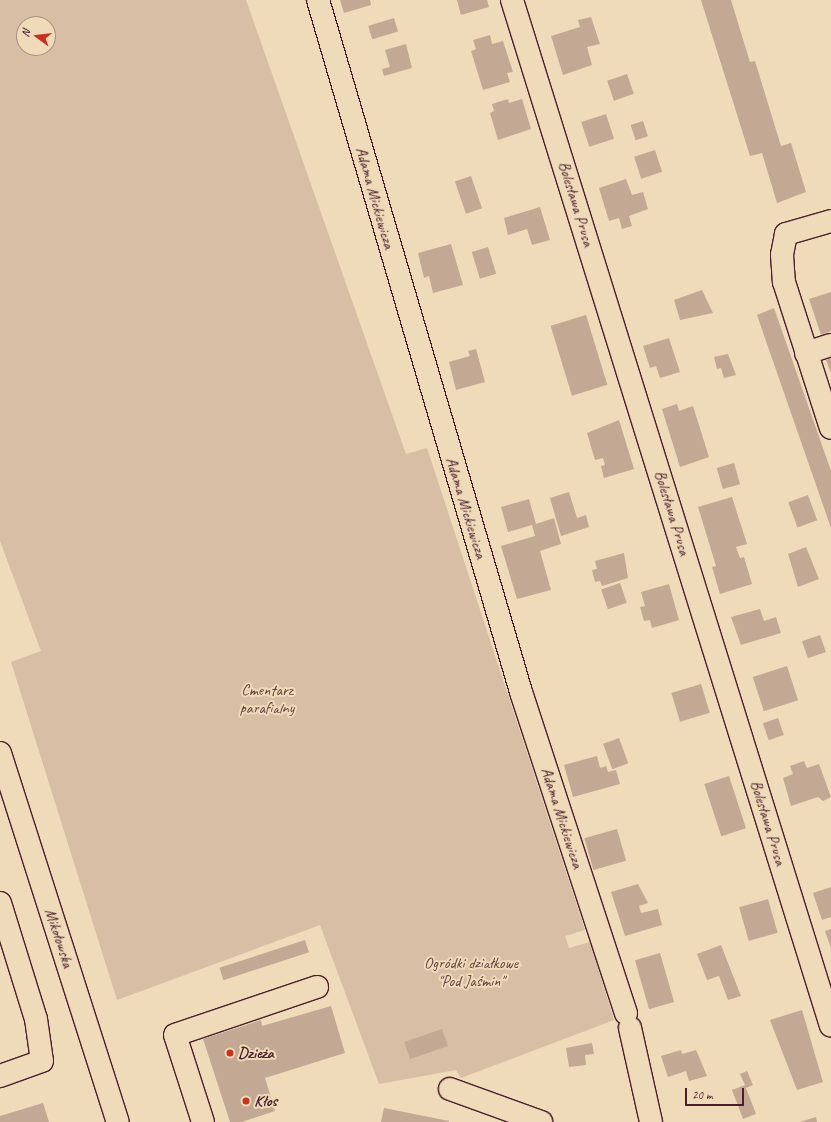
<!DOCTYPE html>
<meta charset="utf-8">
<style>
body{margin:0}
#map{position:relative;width:831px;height:1122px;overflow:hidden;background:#efdab9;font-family:Caveat,sans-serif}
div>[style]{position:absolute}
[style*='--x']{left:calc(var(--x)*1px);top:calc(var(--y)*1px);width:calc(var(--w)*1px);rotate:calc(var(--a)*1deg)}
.green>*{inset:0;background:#d7bea4}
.building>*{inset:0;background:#c3a994;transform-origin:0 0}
.roads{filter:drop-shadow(1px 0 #4a1f2b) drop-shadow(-1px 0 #4a1f2b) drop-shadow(0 1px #4a1f2b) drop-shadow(0 -1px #4a1f2b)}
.minor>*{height:22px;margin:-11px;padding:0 11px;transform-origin:11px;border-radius:11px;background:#efdab9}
.dots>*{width:11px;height:11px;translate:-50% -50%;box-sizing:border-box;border:2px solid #efdab9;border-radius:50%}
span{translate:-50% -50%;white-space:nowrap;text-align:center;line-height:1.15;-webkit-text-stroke:4px #efdab9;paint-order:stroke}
.street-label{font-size:16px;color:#4a1f2b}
.park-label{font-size:16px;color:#663f43}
.poi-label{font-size:16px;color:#4a1f2b;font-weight:700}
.left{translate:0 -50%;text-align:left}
.north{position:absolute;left:16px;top:16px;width:40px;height:40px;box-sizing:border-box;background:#efdab9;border:1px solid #ad8f80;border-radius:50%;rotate:285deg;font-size:11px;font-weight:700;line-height:16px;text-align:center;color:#4a1f2b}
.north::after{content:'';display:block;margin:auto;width:14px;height:18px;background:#c8321e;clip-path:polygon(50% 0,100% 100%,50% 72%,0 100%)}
.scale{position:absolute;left:685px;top:1088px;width:59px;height:18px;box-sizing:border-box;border:2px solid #4a1f2b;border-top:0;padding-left:5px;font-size:12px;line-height:14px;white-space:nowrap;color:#4a1f2b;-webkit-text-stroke:3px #efdab9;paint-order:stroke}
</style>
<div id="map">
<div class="green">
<div style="clip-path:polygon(evenodd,0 0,246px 0,406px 454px,427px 448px,585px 930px,565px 936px,569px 948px,590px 942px,614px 1020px,461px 1078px,456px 1070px,379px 1084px,320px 925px,117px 1000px,11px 662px,41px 651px,0 541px,0 0,24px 24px,48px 24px,48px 48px,24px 48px,24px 24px)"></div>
</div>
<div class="building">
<div style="clip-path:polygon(340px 0,370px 0,371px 5px,344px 13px)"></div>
<div style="clip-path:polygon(457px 0,487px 0,489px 7px,461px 15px)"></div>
<div style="clip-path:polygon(701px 0,731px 0,750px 62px,755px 61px,781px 146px,791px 143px,806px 192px,777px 203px,762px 153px,750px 156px)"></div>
<div style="clip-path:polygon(591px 17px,600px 44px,587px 47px,592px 65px,563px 75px,551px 36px,580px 27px,578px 20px)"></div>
<div style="left:394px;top:18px;width:14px;height:27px;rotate:73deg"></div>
<div style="clip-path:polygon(490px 35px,492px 44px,503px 41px,513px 72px,507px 73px,510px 82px,483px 90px,471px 51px,476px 49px,473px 40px)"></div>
<div style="clip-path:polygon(406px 44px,412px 68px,384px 76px,382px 69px,390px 67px,385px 50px)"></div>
<div style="left:627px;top:74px;width:21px;height:21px;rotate:71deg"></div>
<div style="clip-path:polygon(508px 99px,509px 103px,522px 99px,531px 129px,498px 140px,490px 113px,494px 111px,492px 104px)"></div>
<div style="left:606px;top:114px;width:26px;height:26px;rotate:72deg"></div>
<div style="left:643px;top:121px;width:16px;height:13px;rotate:72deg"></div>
<div style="left:655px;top:150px;width:23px;height:22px;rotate:72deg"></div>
<div style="left:471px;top:176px;width:34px;height:17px;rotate:71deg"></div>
<div style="clip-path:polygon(626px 179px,632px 195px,643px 192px,648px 209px,629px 216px,632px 226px,622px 229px,619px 218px,609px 221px,599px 188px)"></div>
<div style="clip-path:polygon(540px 207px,550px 240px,532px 245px,527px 229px,508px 235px,504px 218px)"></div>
<div style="clip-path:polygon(451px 244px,463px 285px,433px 293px,429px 276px,424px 278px,418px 253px)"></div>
<div style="left:488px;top:247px;width:28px;height:17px;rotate:73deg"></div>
<div style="clip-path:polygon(702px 290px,713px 313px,680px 320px,674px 300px)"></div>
<div style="clip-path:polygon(831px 292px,831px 331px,821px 335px,809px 299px)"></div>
<div style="clip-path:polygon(774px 308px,831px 471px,831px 528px,757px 315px)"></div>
<div style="left:586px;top:315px;width:73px;height:37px;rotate:73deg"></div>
<div style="clip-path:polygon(669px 338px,680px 372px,660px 378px,656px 366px,650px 368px,643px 346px)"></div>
<div style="clip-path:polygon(476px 349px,485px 382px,456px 390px,449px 362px,470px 356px,468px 351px)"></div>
<div style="clip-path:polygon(728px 354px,736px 375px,724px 378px,721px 368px,717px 369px,714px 357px)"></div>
<div style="clip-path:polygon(831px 358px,831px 373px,826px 360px)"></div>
<div style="clip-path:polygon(677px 404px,679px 411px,693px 406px,709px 457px,680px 467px,662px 409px)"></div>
<div style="clip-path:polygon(619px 420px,634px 469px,604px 478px,601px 466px,605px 465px,603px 458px,595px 460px,587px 433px)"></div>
<div style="left:734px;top:463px;width:22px;height:18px;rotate:74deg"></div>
<div style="clip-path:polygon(569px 492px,577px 518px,586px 515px,589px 527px,561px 536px,550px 498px)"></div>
<div style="left:808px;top:495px;width:27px;height:21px;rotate:70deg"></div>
<div style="clip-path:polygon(732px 497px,747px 544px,736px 547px,740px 558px,744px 557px,752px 584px,720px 594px,712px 567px,716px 566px,698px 507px)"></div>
<div style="clip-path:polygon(529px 499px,536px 524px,554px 518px,561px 544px,540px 551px,551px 590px,517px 599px,501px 546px,535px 536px,532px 525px,508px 532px,501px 507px)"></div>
<div style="clip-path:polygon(806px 547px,819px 579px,798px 587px,788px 554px)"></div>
<div style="clip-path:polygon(624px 553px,628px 578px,602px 586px,600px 581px,595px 582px,592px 570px,597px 569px,595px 561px)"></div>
<div style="left:620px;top:583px;width:21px;height:20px;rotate:71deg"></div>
<div style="clip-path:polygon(669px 584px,679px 620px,652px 628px,650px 620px,644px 621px,640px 607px,645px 606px,641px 592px)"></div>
<div style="clip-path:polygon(760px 609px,764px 621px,776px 617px,781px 633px,741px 645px,731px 617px)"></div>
<div style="left:820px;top:635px;width:18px;height:19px;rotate:71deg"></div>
<div style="left:787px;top:666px;width:36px;height:36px;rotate:72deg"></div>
<div style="left:701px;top:684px;width:30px;height:31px;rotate:73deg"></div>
<div style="left:778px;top:718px;width:18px;height:16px;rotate:71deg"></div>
<div style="left:619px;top:738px;width:27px;height:17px;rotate:70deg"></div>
<div style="clip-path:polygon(597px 756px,600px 768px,606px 766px,608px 772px,616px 770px,620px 784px,573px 797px,564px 765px)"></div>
<div style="clip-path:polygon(804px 761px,807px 768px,819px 764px,831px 797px,823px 801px,818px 797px,791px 806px,783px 778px,793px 774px,790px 766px)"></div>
<div style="left:729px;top:776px;width:55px;height:26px;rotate:72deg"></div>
<div style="left:617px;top:829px;width:33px;height:34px;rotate:74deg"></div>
<div style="clip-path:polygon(638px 884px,648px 903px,639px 906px,641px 913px,658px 909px,662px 925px,625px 936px,611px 892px)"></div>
<div style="clip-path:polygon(831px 887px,831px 917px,822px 920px,813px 893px)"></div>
<div style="left:768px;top:899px;width:35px;height:30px;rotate:74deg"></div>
<div style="clip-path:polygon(831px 929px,831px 948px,825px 931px)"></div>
<div style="left:305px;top:940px;width:13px;height:90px;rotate:72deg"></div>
<div style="clip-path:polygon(721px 945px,741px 996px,728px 1000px,719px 976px,707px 980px,697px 954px)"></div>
<div style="left:660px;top:953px;width:51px;height:26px;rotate:74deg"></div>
<div style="clip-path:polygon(331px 1006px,345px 1053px,265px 1078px,275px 1111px,242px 1122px,230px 1122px,203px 1039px,261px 1020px,262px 1026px)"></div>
<div style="clip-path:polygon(802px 1010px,823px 1082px,797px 1090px,770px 1020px)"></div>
<div style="left:442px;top:1029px;width:18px;height:40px;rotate:71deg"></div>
<div style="clip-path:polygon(592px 1043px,594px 1054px,585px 1055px,586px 1065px,569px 1067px,566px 1048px)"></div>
<div style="clip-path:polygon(681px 1050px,682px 1054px,696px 1050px,707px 1076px,689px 1081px,686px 1071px,668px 1077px,661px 1056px)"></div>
<div style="clip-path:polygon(747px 1071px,753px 1085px,746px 1088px,756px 1114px,743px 1119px,732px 1090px,745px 1085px,740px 1074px)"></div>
<div style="clip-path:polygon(43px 1103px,49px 1122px,0 1122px,0 1116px)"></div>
<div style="clip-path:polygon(384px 1108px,449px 1121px,449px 1122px,381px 1122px)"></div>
<div style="clip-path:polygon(816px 1117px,817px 1122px,800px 1122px)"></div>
</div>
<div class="roads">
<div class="minor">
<div style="--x:318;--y:0;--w:721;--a:73.65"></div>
<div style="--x:521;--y:692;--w:338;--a:71.9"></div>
<div style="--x:512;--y:0;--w:1074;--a:72.73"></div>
<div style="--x:831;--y:221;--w:47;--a:163.9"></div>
<div style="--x:786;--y:234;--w:21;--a:101"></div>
<div style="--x:782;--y:255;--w:27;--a:86"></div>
<div style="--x:784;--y:282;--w:153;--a:72.2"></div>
<div style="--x:806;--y:353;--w:26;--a:-18"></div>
<div style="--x:0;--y:753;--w:387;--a:72.3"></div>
<div style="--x:0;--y:903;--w:121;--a:72.8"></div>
<div style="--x:36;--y:1019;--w:42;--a:81.9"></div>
<div style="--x:42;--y:1061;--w:45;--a:160.3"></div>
<div style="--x:630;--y:1028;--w:96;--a:77.4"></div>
<div style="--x:450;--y:1089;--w:97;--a:19.9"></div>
<div style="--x:203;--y:1122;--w:91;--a:-107.8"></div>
<div style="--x:175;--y:1035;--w:150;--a:-18.7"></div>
</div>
</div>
<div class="dots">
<div style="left:230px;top:1053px;background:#c8321e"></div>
<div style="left:246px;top:1101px;background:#c8321e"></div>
</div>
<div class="street-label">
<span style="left:375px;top:198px;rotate:74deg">Adama Mickiewicza</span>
<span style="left:576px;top:204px;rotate:73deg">Bolesława Prusa</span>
<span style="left:466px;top:508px;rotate:73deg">Adama Mickiewicza</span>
<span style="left:672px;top:513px;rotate:73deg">Bolesława Prusa</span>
<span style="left:562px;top:818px;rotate:72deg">Adama Mickiewicza</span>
<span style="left:768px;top:823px;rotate:73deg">Bolesława Prusa</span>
<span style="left:59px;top:938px;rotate:72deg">Mikołowska</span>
</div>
<div class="park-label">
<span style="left:267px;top:699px">Cmentarz<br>parafialny</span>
<span style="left:471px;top:972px">Ogródki działkowe<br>"Pod Jaśmin"</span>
</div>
<div class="poi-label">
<span class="left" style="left:238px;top:1053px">Dzieża</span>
<span class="left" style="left:254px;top:1101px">Kłos</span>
</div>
<div class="north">N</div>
<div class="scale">20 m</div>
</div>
